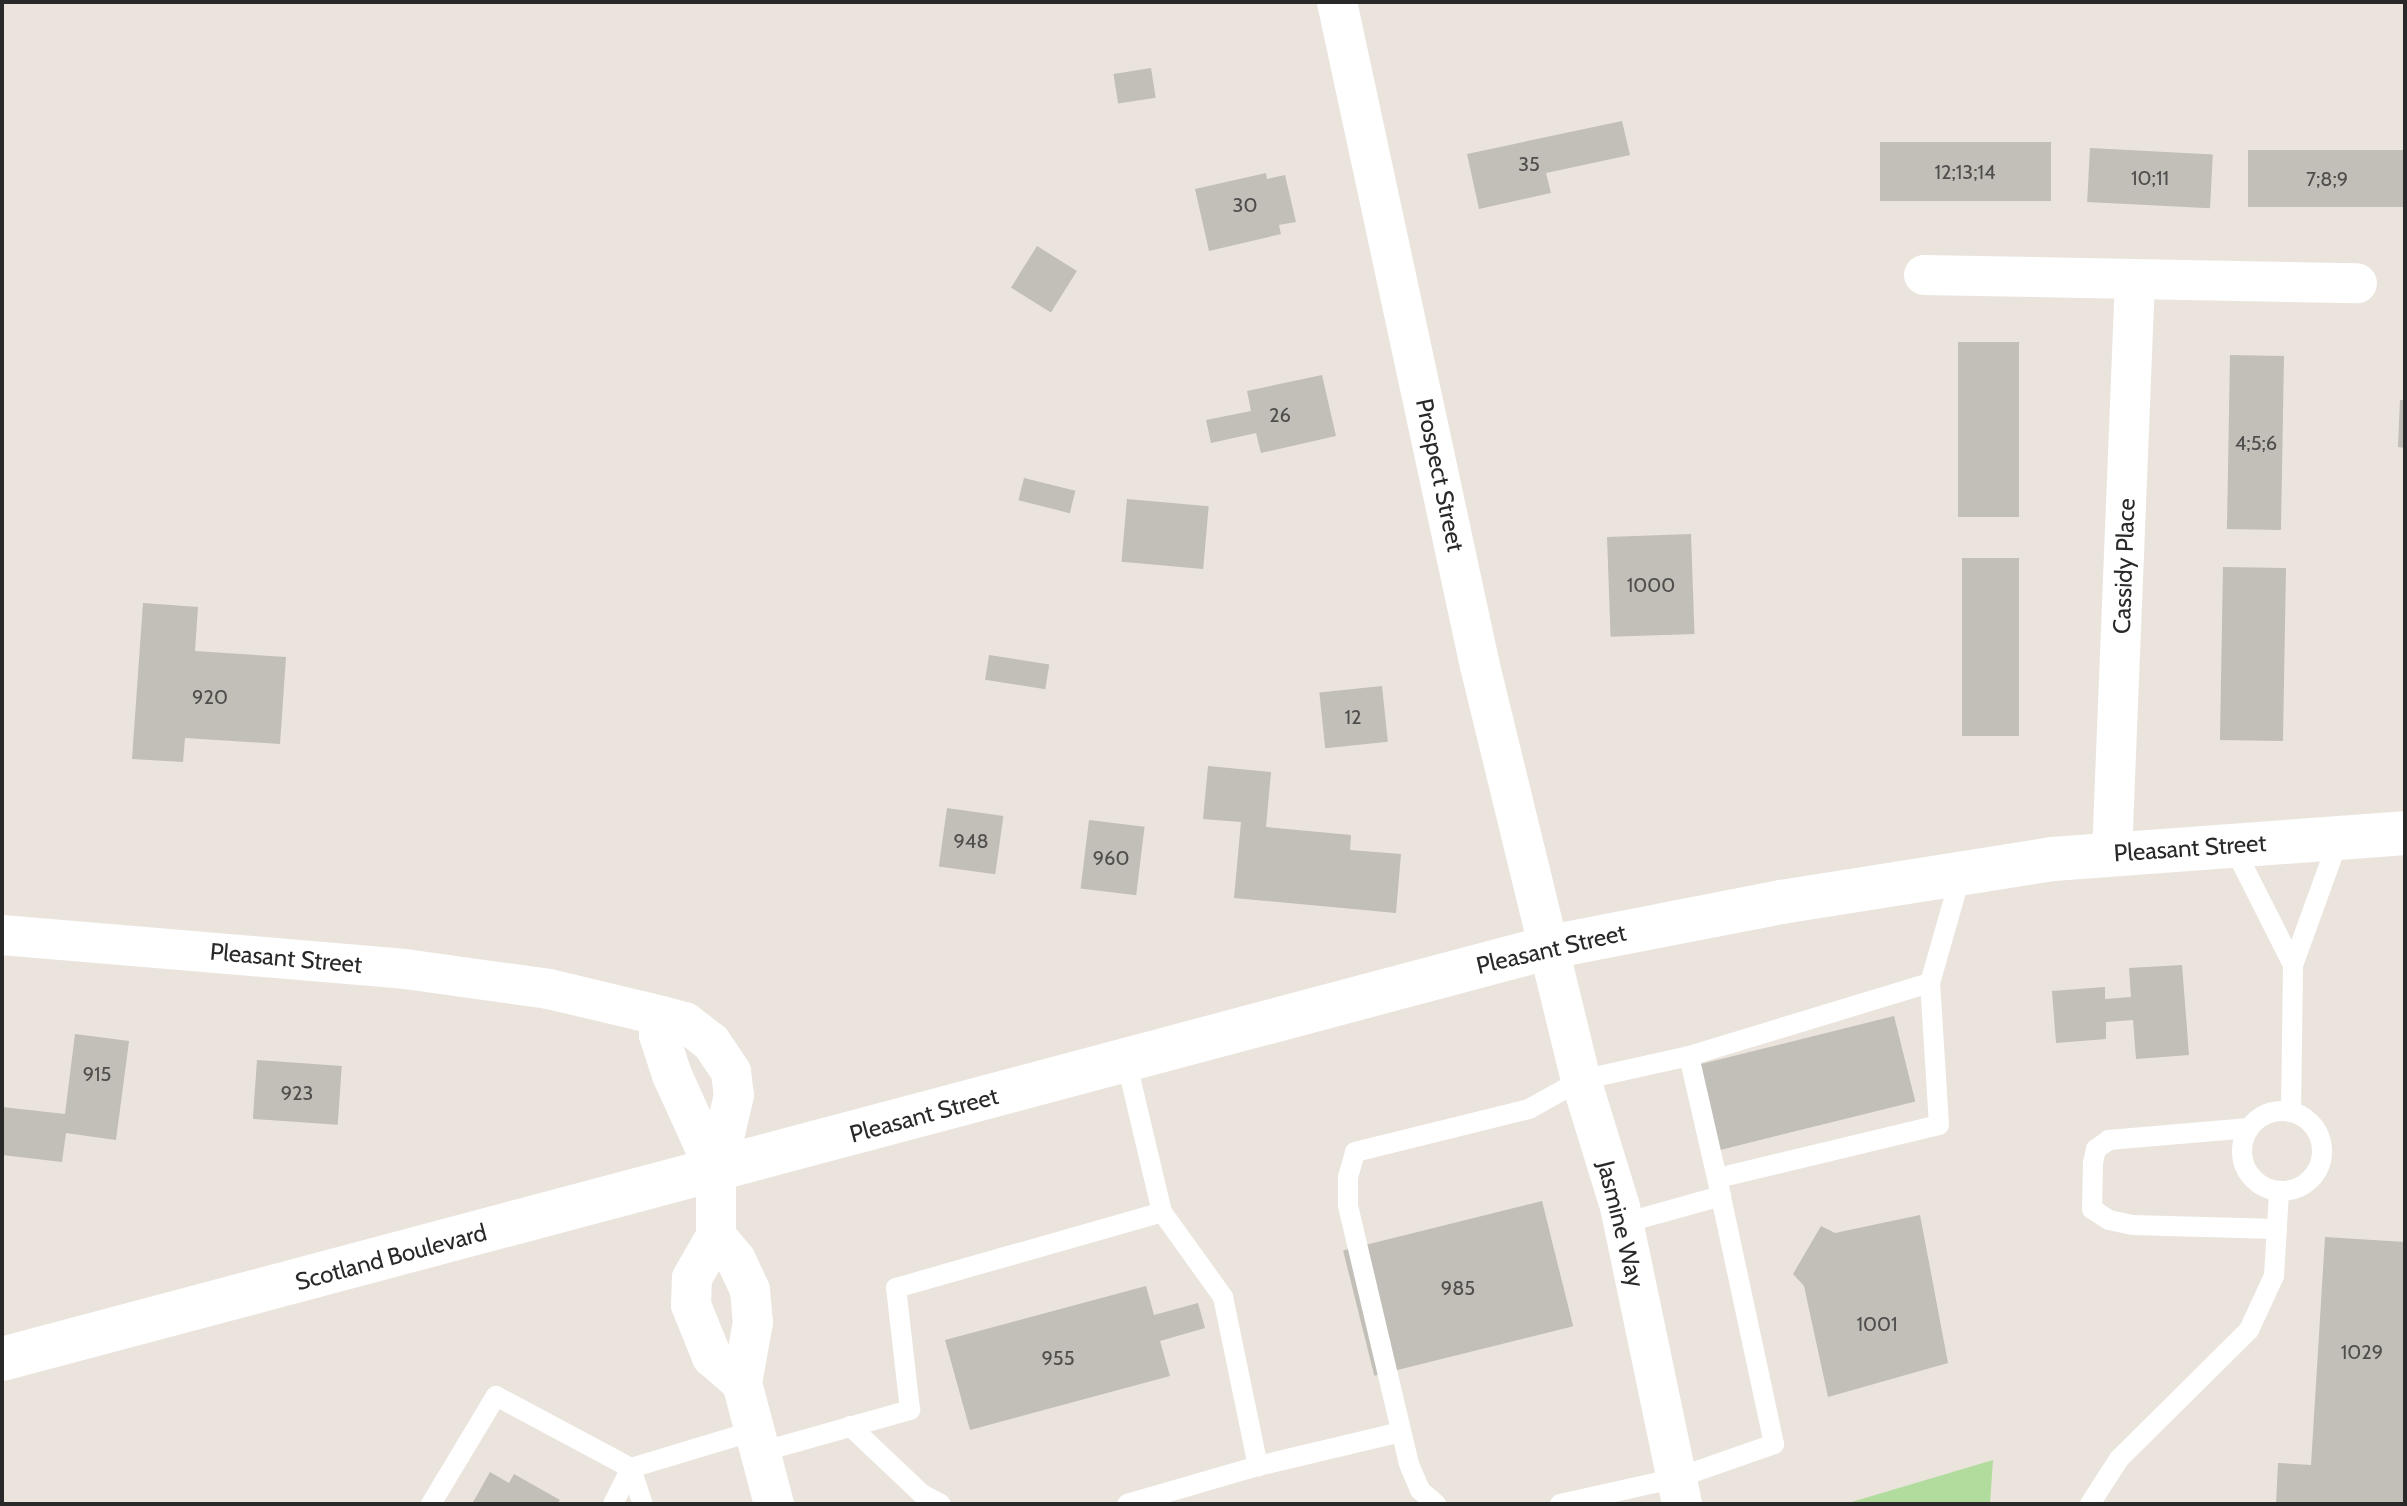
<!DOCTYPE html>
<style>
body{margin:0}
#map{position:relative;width:2407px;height:1506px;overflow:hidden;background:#eae4dc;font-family:Cabin,sans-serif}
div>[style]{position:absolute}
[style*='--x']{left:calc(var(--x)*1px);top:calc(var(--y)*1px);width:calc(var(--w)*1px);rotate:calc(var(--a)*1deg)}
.green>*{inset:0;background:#b1dc9d}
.building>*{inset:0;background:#c2beb8;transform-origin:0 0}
.lane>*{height:20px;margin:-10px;padding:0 10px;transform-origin:10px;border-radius:10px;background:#fff}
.lane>.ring{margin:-10px;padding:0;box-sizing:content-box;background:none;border:20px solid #fff;border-radius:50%}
.street>*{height:40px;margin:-20px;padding:0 20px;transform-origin:20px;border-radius:20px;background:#fff}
.secondary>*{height:44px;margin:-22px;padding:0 22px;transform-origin:22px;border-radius:22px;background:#fff}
span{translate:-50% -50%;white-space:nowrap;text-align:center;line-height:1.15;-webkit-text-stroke:6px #fff;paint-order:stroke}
.number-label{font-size:20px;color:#4f4e4d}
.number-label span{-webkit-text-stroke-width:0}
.street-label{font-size:24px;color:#292929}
.frame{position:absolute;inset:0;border:4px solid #292929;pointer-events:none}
</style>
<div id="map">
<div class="green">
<div style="clip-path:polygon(1993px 1460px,1990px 1504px,1845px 1504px)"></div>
</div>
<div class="building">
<div style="left:1151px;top:68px;width:30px;height:38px;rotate:81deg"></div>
<div style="clip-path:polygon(1622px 121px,1630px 155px,1546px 173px,1551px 193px,1479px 209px,1467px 154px)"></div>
<div style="left:1880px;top:142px;width:171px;height:59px"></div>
<div style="left:2090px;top:148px;width:123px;height:54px;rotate:3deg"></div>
<div style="left:2248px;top:150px;width:157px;height:57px"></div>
<div style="clip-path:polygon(1266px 173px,1267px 179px,1285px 175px,1296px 222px,1279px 225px,1281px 234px,1209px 251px,1195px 189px)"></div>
<div style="left:1037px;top:246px;width:47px;height:49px;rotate:32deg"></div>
<div style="left:1958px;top:342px;width:61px;height:175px"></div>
<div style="left:2230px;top:355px;width:54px;height:174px;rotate:1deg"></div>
<div style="clip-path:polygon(1322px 375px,1336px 436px,1261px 453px,1256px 433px,1211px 443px,1206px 420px,1251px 411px,1247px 391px)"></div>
<div style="clip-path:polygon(2400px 400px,2405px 400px,2405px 448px,2398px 447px)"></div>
<div style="left:1024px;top:478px;width:53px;height:23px;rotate:14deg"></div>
<div style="left:1127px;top:499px;width:82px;height:63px;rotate:5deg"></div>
<div style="left:1691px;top:534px;width:100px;height:84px;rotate:88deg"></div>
<div style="left:1962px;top:558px;width:57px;height:178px"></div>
<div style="left:2223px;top:567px;width:63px;height:173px;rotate:1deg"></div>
<div style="clip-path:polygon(143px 603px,198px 607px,195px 651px,286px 657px,280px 744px,185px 738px,183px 762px,132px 759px)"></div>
<div style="left:989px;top:655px;width:61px;height:25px;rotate:9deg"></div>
<div style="left:1382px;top:686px;width:56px;height:63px;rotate:84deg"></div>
<div style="clip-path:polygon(1208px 766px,1271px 772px,1266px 827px,1351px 835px,1350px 850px,1401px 854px,1396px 913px,1234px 898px,1241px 822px,1203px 819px)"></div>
<div style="left:947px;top:808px;width:57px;height:59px;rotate:8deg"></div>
<div style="left:1089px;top:820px;width:56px;height:69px;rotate:7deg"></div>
<div style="clip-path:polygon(2182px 965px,2189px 1055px,2136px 1059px,2133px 1020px,2106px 1022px,2106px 1039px,2056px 1043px,2052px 991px,2105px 987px,2105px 999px,2131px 997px,2129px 968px)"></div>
<div style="left:1894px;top:1016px;width:88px;height:202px;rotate:76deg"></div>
<div style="clip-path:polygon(75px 1034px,129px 1041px,116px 1140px,66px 1133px,62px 1162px,2px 1155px,2px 1107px,65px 1114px)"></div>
<div style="left:257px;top:1060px;width:85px;height:59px;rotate:4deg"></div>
<div style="left:1542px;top:1201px;width:129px;height:205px;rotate:76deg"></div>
<div style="clip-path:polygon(1920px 1215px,1948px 1363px,1828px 1397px,1804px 1286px,1793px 1274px,1821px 1226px,1835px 1233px)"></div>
<div style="clip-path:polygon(2325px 1237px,2405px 1242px,2405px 1504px,2276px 1504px,2278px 1463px,2311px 1465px)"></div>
<div style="clip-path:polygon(1146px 1286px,1154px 1315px,1198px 1303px,1205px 1328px,1160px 1341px,1170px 1376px,970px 1430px,945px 1340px)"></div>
<div style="clip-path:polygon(490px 1472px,509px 1483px,514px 1474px,560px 1500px,557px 1504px,472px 1504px)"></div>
</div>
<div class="lane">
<div style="--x:2232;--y:844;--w:136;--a:63.2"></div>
<div style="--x:2293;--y:965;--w:135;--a:-70.1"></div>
<div style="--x:1689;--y:1056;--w:252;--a:-16.9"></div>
<div style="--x:1126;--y:1060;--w:156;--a:76.7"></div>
<div style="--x:1162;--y:1212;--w:105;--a:54.3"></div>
<div style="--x:1223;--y:1297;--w:173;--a:78.3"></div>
<div style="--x:1258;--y:1466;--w:136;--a:163.8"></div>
<div class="ring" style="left:2242px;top:1111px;width:60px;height:60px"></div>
<div style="--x:2291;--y:1112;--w:147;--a:-89.2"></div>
<div style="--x:2249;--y:1128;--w:141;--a:175.1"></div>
<div style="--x:2109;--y:1140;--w:16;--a:145"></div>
<div style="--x:2096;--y:1149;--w:14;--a:102"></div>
<div style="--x:2093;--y:1163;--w:46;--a:91.2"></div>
<div style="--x:2092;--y:1209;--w:20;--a:33"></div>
<div style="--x:2109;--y:1220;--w:24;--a:12"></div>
<div style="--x:2132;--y:1225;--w:145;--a:1.6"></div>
<div style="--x:1718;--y:1178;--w:227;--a:-13.5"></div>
<div style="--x:1939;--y:1125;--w:142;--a:-93.6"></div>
<div style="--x:1930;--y:983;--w:113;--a:-74.1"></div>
<div style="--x:850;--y:1426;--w:99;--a:43.4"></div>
<div style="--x:922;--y:1494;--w:21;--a:28"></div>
<div style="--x:764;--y:1451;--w:152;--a:-15.7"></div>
<div style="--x:910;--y:1410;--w:123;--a:-96.5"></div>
<div style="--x:896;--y:1288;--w:277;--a:-15.9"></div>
<div style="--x:1258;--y:1466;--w:147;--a:-13.4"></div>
<div style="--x:431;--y:1504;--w:126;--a:-59"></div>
<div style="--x:496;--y:1396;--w:153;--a:28.1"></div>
<div style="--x:631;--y:1468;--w:38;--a:72"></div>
<div style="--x:613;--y:1504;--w:40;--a:-63.4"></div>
<div style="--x:631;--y:1468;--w:132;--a:-16.8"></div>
<div style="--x:1436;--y:1504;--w:21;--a:-139"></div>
<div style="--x:1420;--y:1490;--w:28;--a:-113"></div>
<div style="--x:1409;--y:1464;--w:266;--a:-103.3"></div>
<div style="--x:1348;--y:1205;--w:28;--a:-90"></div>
<div style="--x:1348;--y:1177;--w:26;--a:-74"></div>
<div style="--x:1355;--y:1152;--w:179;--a:-13.9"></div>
<div style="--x:1529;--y:1109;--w:60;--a:-29.1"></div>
<div style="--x:1581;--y:1080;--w:111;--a:-12.5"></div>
<div style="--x:1689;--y:1056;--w:144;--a:77.1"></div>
<div style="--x:1560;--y:1504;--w:120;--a:-12.5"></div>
<div style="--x:1677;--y:1478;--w:103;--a:-19.3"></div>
<div style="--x:1774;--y:1444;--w:254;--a:-102.1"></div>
<div style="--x:1721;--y:1196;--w:101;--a:164.4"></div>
<div style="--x:2090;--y:1504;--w:54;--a:-57.2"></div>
<div style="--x:2119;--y:1459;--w:183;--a:-44.8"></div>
<div style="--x:2249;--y:1330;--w:60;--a:-65.2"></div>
<div style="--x:2274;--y:1276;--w:84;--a:-86.6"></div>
</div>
<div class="street">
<div style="--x:1337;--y:2;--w:679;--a:77.85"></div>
<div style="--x:1480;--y:666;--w:426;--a:76.3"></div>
<div style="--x:1581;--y:1080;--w:133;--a:72.9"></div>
<div style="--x:1620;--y:1207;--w:303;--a:78.2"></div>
<div style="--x:1924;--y:275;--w:433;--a:1.1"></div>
<div style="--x:2112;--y:854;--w:575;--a:-87.71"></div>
<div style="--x:2;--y:935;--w:404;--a:4.8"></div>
<div style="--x:405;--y:969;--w:145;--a:7.9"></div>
<div style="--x:549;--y:989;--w:116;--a:13.4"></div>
<div style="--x:716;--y:1236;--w:31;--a:50"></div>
<div style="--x:736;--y:1260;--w:33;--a:65"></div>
<div style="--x:750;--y:1290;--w:32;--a:85"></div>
<div style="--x:753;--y:1322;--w:62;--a:100.2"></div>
<div style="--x:742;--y:1383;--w:40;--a:-139"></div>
<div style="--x:712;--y:1357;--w:56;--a:-112"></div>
<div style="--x:691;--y:1305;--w:27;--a:-88"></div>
<div style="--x:692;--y:1278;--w:48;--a:-60.3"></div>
<div style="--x:716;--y:1236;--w:64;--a:-90"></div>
<div style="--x:716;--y:1172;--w:107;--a:-114.4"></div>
<div style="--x:672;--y:1075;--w:42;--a:-108"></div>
<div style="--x:659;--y:1035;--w:19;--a:-81"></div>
<div style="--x:662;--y:1016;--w:24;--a:15"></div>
<div style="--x:685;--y:1022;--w:33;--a:38"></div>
<div style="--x:711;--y:1042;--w:36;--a:56"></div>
<div style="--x:731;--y:1072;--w:23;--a:83"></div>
<div style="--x:734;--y:1095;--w:79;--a:103.2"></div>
<div style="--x:742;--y:1383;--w:125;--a:75.2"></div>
</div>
<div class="secondary">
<div style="--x:2;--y:1359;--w:1602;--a:-14.9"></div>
<div style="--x:1550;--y:947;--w:235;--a:-11"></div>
<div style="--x:1781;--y:902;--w:275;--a:-9"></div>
<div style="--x:2053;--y:859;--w:353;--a:-4.2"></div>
</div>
<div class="number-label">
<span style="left:1529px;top:164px">35</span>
<span style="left:1965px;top:172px">12;13;14</span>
<span style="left:2150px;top:178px">10;11</span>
<span style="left:2327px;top:179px">7;8;9</span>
<span style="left:1245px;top:205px">30</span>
<span style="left:1280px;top:415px">26</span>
<span style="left:2256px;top:443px">4;5;6</span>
<span style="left:1651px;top:585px">1000</span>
<span style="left:210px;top:697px">920</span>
<span style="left:1353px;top:717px">12</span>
<span style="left:971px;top:841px">948</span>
<span style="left:1111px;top:858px">960</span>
<span style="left:97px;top:1074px">915</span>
<span style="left:297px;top:1093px">923</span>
<span style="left:1458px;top:1288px">985</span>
<span style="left:1877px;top:1324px">1001</span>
<span style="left:2362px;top:1352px">1029</span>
<span style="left:1058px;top:1358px">955</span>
</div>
<div class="street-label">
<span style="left:1440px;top:475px;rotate:78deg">Prospect Street</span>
<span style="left:2124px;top:566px;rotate:-88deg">Cassidy Place</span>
<span style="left:2190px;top:848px;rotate:-4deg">Pleasant Street</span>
<span style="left:1551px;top:949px;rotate:-13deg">Pleasant Street</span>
<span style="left:286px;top:958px;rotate:5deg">Pleasant Street</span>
<span style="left:924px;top:1115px;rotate:-15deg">Pleasant Street</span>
<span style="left:1621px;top:1224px;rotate:76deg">Jasmine Way</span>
<span style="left:391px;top:1257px;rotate:-15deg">Scotland Boulevard</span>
</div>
<div class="frame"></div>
</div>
